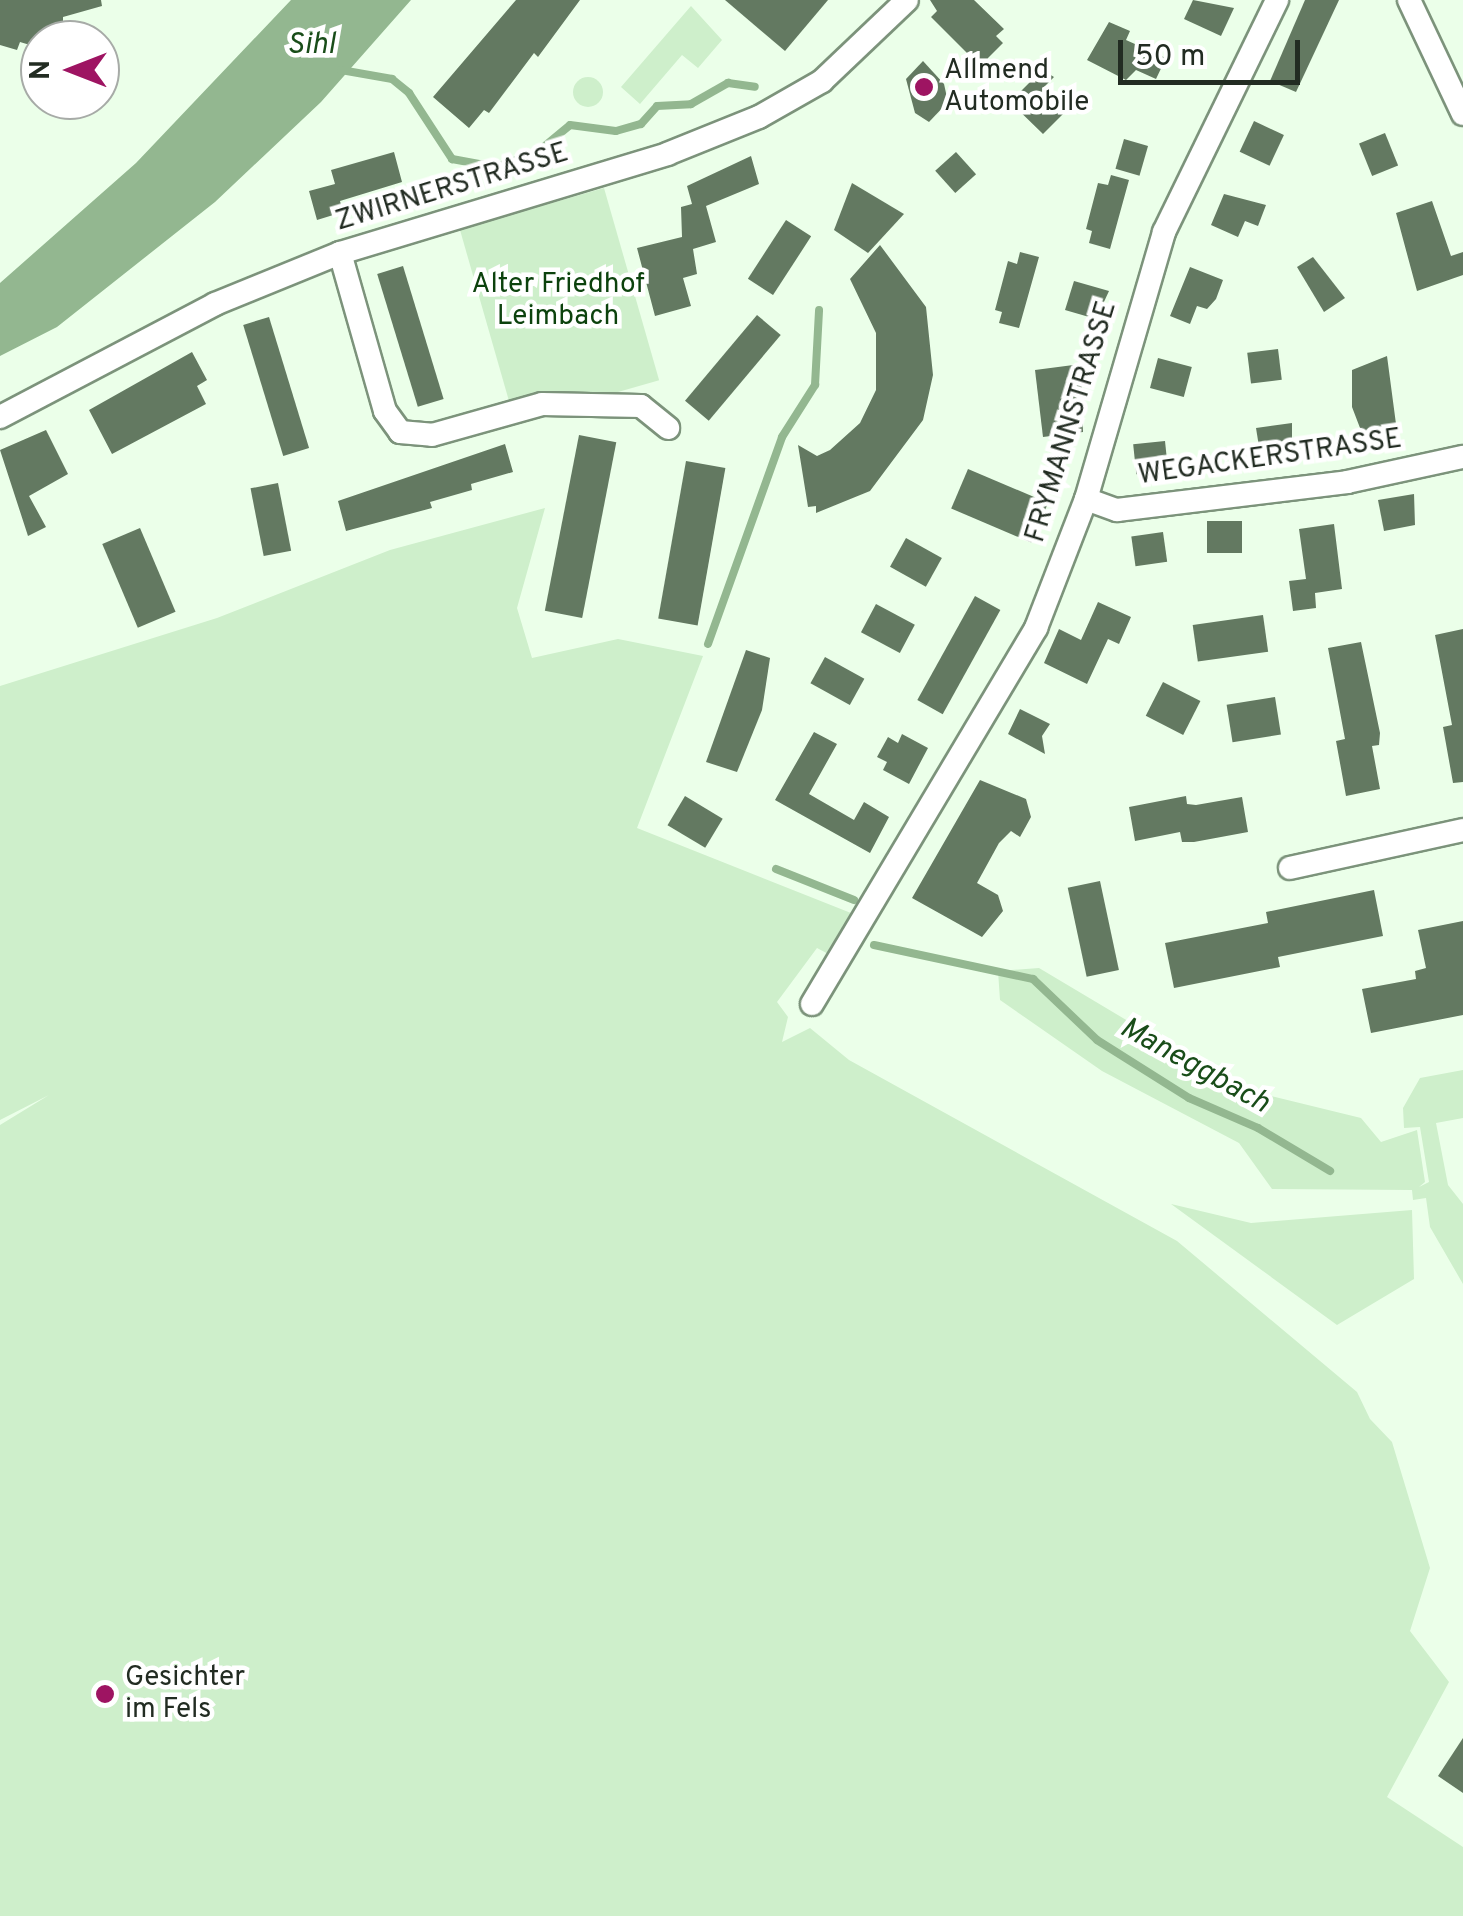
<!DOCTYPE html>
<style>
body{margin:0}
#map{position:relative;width:1463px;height:1916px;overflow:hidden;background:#ebffe9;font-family:Overpass,sans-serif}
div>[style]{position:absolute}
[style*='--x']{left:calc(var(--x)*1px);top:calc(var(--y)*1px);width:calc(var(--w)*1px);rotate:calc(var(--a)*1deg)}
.green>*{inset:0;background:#ceefcb;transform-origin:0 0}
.round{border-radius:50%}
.water>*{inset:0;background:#93b790}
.stream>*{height:8px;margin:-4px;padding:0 4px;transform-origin:4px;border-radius:4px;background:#93b790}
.building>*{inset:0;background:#637961;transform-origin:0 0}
.roads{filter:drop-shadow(2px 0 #7c937b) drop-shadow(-2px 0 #7c937b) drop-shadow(0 2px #7c937b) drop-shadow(0 -2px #7c937b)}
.street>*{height:22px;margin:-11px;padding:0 11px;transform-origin:11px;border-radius:11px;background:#fff}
.dots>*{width:28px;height:28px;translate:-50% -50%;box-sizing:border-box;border:5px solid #fff;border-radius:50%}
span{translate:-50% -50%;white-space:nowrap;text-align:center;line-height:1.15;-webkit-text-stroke:9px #fff;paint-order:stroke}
.poi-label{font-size:28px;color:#222c22}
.left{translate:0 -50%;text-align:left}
.street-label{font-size:28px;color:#222c22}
.park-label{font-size:28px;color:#0c420d}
.water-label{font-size:30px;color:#194d19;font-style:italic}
.north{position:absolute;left:20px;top:20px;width:100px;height:100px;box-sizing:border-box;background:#fff;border:2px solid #a7aba7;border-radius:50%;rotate:270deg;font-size:28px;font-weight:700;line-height:40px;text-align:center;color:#222c22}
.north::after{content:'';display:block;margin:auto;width:35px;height:45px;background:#9e1462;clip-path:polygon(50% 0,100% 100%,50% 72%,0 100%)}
.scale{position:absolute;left:1118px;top:40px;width:182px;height:45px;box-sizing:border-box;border:5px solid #222c22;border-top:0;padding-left:12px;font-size:30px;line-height:35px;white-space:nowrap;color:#222c22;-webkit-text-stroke:8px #fff;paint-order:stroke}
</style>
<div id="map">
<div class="green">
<div style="clip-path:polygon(691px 6px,722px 40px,698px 68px,682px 55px,640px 104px,621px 87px)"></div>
<div class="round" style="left:573px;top:77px;width:30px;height:30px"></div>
<div style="left:604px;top:188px;width:200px;height:150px;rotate:74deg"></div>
<div style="clip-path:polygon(545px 508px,517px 608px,532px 658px,618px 639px,703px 656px,637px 828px,856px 915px,834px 957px,817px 948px,777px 1002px,788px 1017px,782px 1042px,810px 1028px,849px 1060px,1177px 1241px,1357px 1392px,1370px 1419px,1392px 1442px,1430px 1568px,1410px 1631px,1449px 1682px,1387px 1797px,1463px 1847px,1463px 1916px,0 1916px,0 1125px,49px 1095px,0 1120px,0 686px,217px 618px,390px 550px)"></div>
<div style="clip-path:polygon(1039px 968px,1242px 1089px,1361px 1118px,1381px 1142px,1417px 1130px,1425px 1182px,1419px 1187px,1429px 1182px,1420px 1127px,1404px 1128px,1403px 1108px,1420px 1078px,1463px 1070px,1463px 1118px,1436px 1123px,1448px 1185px,1463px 1204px,1463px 1284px,1430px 1227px,1426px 1198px,1413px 1200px,1412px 1190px,1272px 1189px,1239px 1143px,1102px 1071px,1000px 1000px,998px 971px)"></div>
<div style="clip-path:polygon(1171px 1204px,1251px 1223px,1412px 1210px,1414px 1279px,1337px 1325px)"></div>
</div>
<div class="water">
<div style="clip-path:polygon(291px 0,411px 0,321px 102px,215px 202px,57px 327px,0 356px,0 283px,136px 163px)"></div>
</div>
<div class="stream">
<div style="--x:341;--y:70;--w:52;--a:10"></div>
<div style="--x:392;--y:79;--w:22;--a:39"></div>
<div style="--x:409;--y:93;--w:79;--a:56.9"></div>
<div style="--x:452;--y:159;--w:44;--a:10.5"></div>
<div style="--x:495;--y:167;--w:42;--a:-18"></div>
<div style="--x:535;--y:154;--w:45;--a:-39.6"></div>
<div style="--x:570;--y:125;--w:46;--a:7.4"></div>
<div style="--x:616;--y:131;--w:26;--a:-16"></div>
<div style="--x:641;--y:124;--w:24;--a:-48"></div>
<div style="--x:657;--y:106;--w:34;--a:-3"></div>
<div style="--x:691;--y:104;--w:43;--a:-29.6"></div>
<div style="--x:728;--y:83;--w:27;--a:8"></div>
<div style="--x:708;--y:644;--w:220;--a:-70.3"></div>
<div style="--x:782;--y:437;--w:62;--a:-57.6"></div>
<div style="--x:815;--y:385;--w:75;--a:-86.9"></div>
<div style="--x:776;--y:869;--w:84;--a:21.7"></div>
<div style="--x:874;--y:945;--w:163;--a:12.1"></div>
<div style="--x:1033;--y:979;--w:88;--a:43.6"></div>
<div style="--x:1097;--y:1040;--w:109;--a:32.2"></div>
<div style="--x:1189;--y:1098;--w:75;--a:23.5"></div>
<div style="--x:1258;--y:1128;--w:84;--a:30.8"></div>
</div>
<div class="building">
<div style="clip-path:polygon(0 0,101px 0,102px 6px,63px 17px,63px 40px,40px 40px,40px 48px,20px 42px,17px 50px,0 45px)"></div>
<div style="clip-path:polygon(516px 0,580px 0,538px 57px,534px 53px,489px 113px,484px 110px,469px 128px,433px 97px)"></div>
<div style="clip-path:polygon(725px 0,828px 0,785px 51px)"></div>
<div style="clip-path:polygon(930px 0,974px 0,1004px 29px,996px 36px,1003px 43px,980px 66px,931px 17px,937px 11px)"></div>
<div style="clip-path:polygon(1193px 0,1234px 8px,1221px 36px,1184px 19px)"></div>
<div style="clip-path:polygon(1305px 0,1339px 0,1296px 92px,1270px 81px)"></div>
<div style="clip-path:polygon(1109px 22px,1130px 31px,1126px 40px,1166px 58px,1156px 79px,1136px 70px,1126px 80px,1087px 60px)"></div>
<div style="clip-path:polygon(923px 61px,944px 84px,948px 102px,929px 122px,915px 113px,906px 79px)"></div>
<div style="clip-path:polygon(1033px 64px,1054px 77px,1043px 88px,1066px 111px,1043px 134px,1010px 102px,1030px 82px,1022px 75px)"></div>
<div style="left:1254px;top:121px;width:33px;height:34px;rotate:25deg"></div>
<div style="left:1385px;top:133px;width:35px;height:28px;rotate:68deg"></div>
<div style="left:1124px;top:139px;width:25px;height:31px;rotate:16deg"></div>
<div style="clip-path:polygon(394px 152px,402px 182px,340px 201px,343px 212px,317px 220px,309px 191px,335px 184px,331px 170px)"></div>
<div style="left:956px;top:152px;width:30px;height:28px;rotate:48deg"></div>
<div style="clip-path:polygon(751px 156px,759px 184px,706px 206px,716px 242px,693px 249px,697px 274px,683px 278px,691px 306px,655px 316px,637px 248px,682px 237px,681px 207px,692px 204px,687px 186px)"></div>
<div style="clip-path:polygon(1111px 175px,1129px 180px,1110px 249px,1089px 243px,1092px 231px,1086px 229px,1098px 183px,1108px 185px)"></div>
<div style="clip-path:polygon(852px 183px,904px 214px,868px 253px,834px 230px)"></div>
<div style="clip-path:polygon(1224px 194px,1266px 205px,1258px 226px,1245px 221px,1238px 237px,1211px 225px)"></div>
<div style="clip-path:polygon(1432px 201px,1451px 256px,1463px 252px,1463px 275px,1417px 291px,1396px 213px)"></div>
<div style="left:786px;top:220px;width:30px;height:70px;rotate:33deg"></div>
<div style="clip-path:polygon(880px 245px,926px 307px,933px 375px,923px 420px,870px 491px,816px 513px,816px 506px,808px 507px,798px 445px,817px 456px,830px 450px,860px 423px,876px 390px,876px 333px,850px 279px)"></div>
<div style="clip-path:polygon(1020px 252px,1039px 257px,1019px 328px,999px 323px,1002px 312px,995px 310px,1008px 261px,1017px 264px)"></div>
<div style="clip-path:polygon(1313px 257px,1345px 298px,1324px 312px,1297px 267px)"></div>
<div style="left:403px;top:266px;width:139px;height:27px;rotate:73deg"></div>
<div style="clip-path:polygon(1190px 267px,1223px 280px,1216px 299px,1207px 309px,1197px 306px,1190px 324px,1170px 316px)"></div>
<div style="clip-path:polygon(1074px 281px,1109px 291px,1096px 319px,1065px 310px)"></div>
<div style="left:757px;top:315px;width:31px;height:112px;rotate:40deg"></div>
<div style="left:269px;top:317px;width:137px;height:27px;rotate:73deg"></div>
<div style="left:1278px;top:349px;width:31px;height:31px;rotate:83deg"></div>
<div style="clip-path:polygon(192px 352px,207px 380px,197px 386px,206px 404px,112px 454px,89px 410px)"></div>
<div style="clip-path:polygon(1387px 356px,1396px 424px,1381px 427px,1383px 438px,1365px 441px,1352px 407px,1352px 370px)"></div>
<div style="left:1158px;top:358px;width:35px;height:31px;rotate:15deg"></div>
<div style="clip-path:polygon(1081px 364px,1083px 432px,1043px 437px,1035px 370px)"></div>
<div style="clip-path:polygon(1292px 423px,1292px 454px,1261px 459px,1256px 428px)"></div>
<div style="clip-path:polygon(46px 430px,68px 474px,29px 496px,46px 527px,28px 536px,0 450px)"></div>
<div style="left:579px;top:435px;width:38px;height:179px;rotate:11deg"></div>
<div style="left:1165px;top:441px;width:30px;height:32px;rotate:84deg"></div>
<div style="clip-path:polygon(505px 444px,513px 472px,471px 484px,472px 490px,430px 502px,432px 508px,346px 531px,338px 501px)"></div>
<div style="left:686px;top:461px;width:40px;height:160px;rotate:10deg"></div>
<div style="left:968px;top:469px;width:87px;height:43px;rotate:23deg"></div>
<div style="left:278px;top:483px;width:69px;height:28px;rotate:79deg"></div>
<div style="clip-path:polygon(1414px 494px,1415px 525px,1384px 531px,1378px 500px)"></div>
<div style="left:1242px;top:521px;width:32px;height:35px;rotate:90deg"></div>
<div style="clip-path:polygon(1334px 524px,1342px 589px,1315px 593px,1316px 608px,1293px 611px,1289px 581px,1306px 579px,1299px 529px)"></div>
<div style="left:140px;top:528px;width:91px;height:41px;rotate:67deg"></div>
<div style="left:1163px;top:532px;width:30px;height:32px;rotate:82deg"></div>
<div style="left:906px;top:538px;width:41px;height:33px;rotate:29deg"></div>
<div style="left:975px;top:596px;width:29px;height:119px;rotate:29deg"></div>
<div style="clip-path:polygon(1098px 602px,1131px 617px,1119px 644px,1108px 639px,1087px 684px,1044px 663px,1059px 629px,1081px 640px)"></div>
<div style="left:876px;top:604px;width:44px;height:32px;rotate:28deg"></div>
<div style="left:1263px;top:615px;width:37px;height:71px;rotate:82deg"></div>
<div style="clip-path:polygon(1463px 629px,1463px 782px,1453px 783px,1443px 727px,1452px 725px,1435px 635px)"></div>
<div style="clip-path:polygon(1361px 642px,1380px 733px,1379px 745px,1372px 746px,1380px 789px,1346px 796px,1336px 741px,1345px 739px,1328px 648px)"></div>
<div style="clip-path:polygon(746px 650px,770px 658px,762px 710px,737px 772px,706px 762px)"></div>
<div style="left:825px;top:657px;width:45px;height:30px;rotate:29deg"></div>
<div style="left:1163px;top:682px;width:42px;height:38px;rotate:27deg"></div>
<div style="left:1275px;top:697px;width:38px;height:49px;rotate:81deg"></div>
<div style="clip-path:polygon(1020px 709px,1050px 724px,1042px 736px,1045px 754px,1008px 734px)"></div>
<div style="clip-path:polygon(814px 732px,837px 744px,809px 794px,854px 820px,864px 802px,889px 817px,870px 853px,775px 800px)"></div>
<div style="clip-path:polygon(902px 734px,928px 748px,909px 784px,883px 770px,887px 762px,877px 757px,888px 737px,898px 743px)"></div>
<div style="clip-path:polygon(980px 780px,1026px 799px,1031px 817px,1020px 837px,1011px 831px,999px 843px,977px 883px,998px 895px,1003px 911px,982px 937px,912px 898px)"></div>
<div style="left:685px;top:796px;width:44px;height:34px;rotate:31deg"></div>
<div style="clip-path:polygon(1186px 796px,1187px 804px,1196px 805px,1242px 797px,1248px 832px,1194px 842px,1182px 842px,1180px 832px,1135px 841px,1129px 807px)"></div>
<div style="left:1100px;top:881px;width:91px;height:33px;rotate:78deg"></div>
<div style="clip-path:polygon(1374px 890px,1383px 936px,1278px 957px,1280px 967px,1174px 988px,1165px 943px,1268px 923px,1266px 912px)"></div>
<div style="clip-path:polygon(1463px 921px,1463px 1015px,1371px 1033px,1362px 989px,1416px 979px,1415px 971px,1426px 968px,1418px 930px)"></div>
<div style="clip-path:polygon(1463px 1738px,1463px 1793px,1438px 1776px)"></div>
</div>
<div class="roads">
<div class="street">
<div style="--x:1409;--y:0;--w:126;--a:64.7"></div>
<div style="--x:340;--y:253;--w:164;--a:74.1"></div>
<div style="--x:385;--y:411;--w:26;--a:54"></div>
<div style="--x:400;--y:432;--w:32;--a:5"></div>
<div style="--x:432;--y:435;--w:114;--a:-15.7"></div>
<div style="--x:542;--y:404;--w:99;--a:1.2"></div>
<div style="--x:641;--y:406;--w:35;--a:39"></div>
<div style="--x:0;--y:417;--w:243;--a:-27.7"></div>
<div style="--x:215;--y:304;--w:135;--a:-22.2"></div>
<div style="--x:340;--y:253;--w:342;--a:-16.8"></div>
<div style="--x:667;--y:154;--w:99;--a:-21.9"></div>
<div style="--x:759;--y:117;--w:73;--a:-29.7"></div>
<div style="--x:822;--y:81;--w:117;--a:-43.6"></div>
<div style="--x:1086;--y:499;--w:33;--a:20"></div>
<div style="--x:1117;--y:510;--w:232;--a:-6.9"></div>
<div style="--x:1347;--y:482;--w:119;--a:-12.2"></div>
<div style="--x:1290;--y:868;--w:177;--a:-12.4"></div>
<div style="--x:812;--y:1004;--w:438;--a:-59.2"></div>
<div style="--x:1036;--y:628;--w:138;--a:-68.8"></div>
<div style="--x:1086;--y:499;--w:278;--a:-73.7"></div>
<div style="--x:1164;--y:232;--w:258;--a:-64"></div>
</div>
</div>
<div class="dots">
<div style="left:924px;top:87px;background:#9e1462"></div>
<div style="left:105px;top:1694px;background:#9e1462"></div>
</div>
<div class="poi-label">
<span class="left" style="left:944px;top:87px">Allmend<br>Automobile</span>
<span class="left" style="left:125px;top:1694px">Gesichter<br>im Fels</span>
</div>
<div class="street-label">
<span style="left:452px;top:188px;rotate:-17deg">ZWIRNERSTRASSE</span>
<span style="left:1072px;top:422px;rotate:-73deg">FRYMANNSTRASSE</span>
<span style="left:1270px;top:458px;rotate:-8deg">WEGACKERSTRASSE</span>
</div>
<div class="park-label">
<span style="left:558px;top:301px">Alter Friedhof<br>Leimbach</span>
</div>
<div class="water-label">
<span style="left:311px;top:46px">Sihl</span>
<span style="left:1194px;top:1067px;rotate:29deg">Maneggbach</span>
</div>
<div class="north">N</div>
<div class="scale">50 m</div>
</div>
